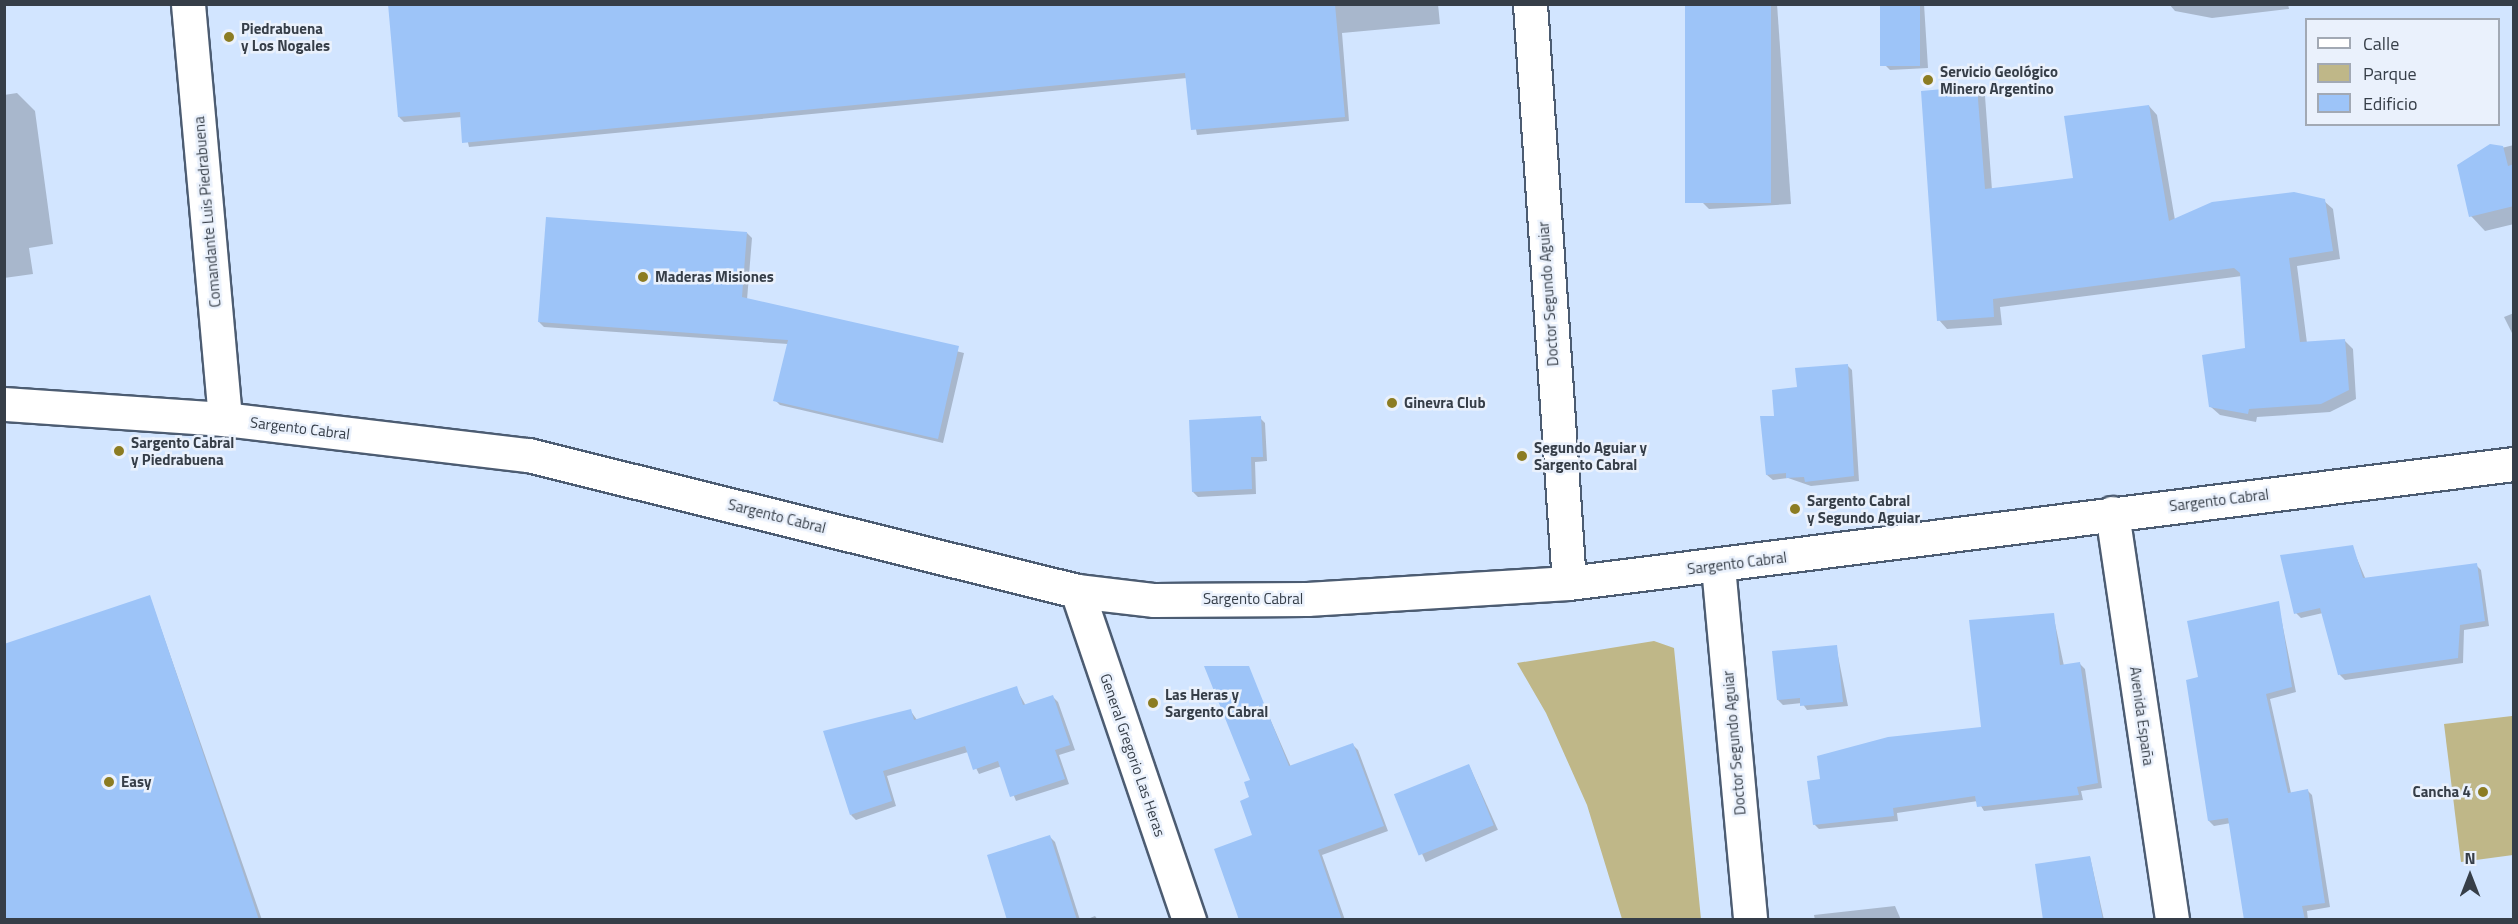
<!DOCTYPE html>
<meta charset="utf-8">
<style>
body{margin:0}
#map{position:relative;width:2518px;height:924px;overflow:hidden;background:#d2e5ff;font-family:"Titillium Web",sans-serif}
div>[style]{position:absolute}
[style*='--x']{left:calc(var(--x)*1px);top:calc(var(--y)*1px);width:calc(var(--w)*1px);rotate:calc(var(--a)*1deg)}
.green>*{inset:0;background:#bfb788}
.shadow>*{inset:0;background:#0003;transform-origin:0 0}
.building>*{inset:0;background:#9dc4f8;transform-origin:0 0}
.roads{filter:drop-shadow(2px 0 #4c5c72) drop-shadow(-2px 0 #4c5c72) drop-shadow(0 2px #4c5c72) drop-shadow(0 -2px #4c5c72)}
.street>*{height:33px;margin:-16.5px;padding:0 16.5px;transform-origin:16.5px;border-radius:16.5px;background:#fff}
.secondary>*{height:33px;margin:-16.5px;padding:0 16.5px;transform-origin:16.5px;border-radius:16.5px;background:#fff}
.dots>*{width:16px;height:16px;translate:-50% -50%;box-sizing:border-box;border:3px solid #eaf1fc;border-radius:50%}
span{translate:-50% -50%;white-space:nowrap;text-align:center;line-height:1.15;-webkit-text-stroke:5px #eaf1fc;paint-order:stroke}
.poi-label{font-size:15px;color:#363e48;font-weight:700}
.left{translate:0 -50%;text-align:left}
.right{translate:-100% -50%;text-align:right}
.street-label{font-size:15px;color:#363e48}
.frame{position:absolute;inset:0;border:6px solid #363e48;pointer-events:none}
.legend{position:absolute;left:2305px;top:18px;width:195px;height:108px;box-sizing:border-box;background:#eaf1fc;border:2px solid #a2a9b4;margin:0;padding:8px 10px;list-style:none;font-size:18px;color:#363e48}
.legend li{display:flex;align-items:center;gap:12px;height:30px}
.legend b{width:30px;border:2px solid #a2a9b4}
.north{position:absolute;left:2440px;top:846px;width:60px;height:60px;-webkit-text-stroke:4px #eaf1fc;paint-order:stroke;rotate:0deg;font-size:16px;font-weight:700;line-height:24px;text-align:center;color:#363e48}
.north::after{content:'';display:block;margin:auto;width:21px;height:27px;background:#363e48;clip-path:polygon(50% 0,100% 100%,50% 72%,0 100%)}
</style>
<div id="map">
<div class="green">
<div style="clip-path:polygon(1654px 641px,1674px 648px,1701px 919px,1622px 919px,1587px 805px,1546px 713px,1517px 663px)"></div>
<div style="clip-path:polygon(2512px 716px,2513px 855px,2461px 862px,2444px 724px)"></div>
</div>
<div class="shadow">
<div style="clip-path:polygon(390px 4px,1438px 4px,1440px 24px,1342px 33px,1349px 121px,1197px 135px,1187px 78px,469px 147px,462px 117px,404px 122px,399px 117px)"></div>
<div style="clip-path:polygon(1687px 4px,1777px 4px,1791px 204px,1709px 209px,1702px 202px)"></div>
<div style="clip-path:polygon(1881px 4px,1924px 4px,1928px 68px,1890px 70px,1885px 65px)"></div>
<div style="clip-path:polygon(2169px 4px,2288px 4px,2289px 9px,2212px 18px,2175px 11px)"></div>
<div style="clip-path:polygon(1977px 88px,1985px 96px,1992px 190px,2075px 179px,2149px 106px,2157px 115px,2175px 220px,2324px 201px,2333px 209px,2340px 259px,2297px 266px,2307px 343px,2344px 340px,2353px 349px,2356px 399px,2330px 412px,2257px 417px,2256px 422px,2220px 415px,2211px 407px,2247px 349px,2242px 276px,2000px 307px,2002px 325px,1947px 329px,1939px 320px)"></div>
<div style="clip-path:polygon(17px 93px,35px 111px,53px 244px,29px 248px,33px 274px,4px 278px,4px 95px)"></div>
<div style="clip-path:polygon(2514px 145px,2514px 224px,2485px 231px,2471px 216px,2493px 150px)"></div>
<div style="clip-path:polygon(747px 233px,752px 238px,747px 300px,964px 353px,943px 443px,780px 405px,775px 400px,788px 344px,544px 327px,539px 322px)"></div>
<div style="clip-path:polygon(2514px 313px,2514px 337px,2504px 317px)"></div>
<div style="clip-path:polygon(1847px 365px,1852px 370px,1859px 481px,1811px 486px,1788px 478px,1773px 480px,1767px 475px,1775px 417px)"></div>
<div style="clip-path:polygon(1260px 418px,1265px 423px,1267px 461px,1255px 462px,1256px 494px,1198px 497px,1193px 492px)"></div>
<div style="clip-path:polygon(2352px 547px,2366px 580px,2476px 565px,2481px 570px,2489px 626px,2464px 630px,2463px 663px,2345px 680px,2340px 675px,2323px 613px,2301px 618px,2296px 613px)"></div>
<div style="clip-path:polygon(150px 597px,262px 920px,4px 920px)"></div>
<div style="clip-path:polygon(2278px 603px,2296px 692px,2270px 699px,2291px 793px,2307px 790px,2312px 795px,2330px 907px,2307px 911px,2308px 920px,2246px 920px,2231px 823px,2214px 826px,2209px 821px,2200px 679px)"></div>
<div style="clip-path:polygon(2053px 614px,2064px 666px,2080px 664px,2085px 669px,2102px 788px,2081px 791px,2083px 800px,1984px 811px,1978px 801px,1897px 813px,1898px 821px,1819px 829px,1814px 824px,1822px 780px,1982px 728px)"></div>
<div style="clip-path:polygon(1836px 646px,1848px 706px,1807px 710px,1802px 703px,1783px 705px,1778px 700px)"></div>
<div style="clip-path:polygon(1248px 668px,1291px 767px,1353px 745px,1358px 750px,1388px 831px,1322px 855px,1345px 920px,1241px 920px,1254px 836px)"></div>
<div style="clip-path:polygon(1016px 688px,1026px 706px,1053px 697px,1058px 702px,1075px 750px,1059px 755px,1069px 784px,1016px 801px,1002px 766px,979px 774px,968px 752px,887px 776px,896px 806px,856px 820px,851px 815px,910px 710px,917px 720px)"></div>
<div style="left:1469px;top:765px;width:71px;height:79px;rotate:66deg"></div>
<div style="clip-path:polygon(1050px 837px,1055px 842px,1080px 920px,1041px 920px)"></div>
<div style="clip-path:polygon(2090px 857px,2104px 920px,2044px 920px)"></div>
<div style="clip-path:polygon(1895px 906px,1901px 920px,1815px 920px,1814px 915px)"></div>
<div style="clip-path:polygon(1095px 916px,1098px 920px,1085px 920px)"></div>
</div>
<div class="building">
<div style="clip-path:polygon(388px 4px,1335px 4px,1345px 117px,1191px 130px,1185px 73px,462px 143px,460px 112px,398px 117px)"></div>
<div style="left:1685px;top:4px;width:86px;height:199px"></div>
<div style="left:1880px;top:4px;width:40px;height:62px"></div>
<div style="clip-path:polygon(1977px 86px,1985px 189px,2073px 178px,2064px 116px,2149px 105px,2169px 221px,2212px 202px,2294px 192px,2325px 199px,2333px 251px,2289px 258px,2300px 342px,2345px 339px,2349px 390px,2321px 404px,2249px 409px,2248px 414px,2209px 407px,2202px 355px,2245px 348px,2240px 273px,2234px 268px,1993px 299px,1994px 317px,1937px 321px,1921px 91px)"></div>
<div style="clip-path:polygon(2490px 144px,2503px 146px,2508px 166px,2514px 164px,2514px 206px,2469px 217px,2457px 165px)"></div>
<div style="clip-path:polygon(546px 217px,747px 232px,742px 297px,959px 346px,938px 439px,773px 401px,788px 340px,538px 322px)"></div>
<div style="clip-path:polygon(1848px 364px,1854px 476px,1805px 482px,1804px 477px,1786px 478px,1786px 473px,1766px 475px,1760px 416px,1774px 416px,1772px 390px,1797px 387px,1795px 368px)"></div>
<div style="clip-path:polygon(1261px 416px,1263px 457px,1251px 457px,1252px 489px,1192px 492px,1189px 420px)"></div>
<div style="clip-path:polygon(2353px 545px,2363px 578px,2477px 563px,2485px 621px,2460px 625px,2458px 658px,2338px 675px,2320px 608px,2294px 614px,2280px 555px)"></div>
<div style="clip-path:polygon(150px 595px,259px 920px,4px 920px,4px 644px)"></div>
<div style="clip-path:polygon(2279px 601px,2292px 687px,2266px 694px,2288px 793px,2308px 789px,2325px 903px,2302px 906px,2305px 920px,2244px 920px,2228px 818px,2208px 821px,2186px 680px,2198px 677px,2187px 621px)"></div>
<div style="clip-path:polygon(2054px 613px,2060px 665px,2080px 662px,2098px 783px,2077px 787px,2079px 795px,1977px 807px,1975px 796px,1893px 808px,1894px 816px,1813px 825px,1807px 781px,1820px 779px,1817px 756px,1888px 737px,1981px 727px,1969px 620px)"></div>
<div style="clip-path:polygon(1837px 645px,1843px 702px,1800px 706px,1800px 698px,1777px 700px,1772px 651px)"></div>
<div style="clip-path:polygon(1204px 666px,1249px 666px,1289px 766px,1353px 743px,1384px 826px,1318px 850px,1342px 920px,1239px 920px,1214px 849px,1252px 835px,1240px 801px,1249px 797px,1244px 782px,1250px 780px)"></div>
<div style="clip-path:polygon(1017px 686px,1023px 705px,1053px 695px,1070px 745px,1055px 750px,1065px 779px,1010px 797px,998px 761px,973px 770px,965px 746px,883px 771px,892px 801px,850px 815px,823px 731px,911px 709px,914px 720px)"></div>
<div style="left:1469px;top:764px;width:66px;height:81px;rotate:68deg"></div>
<div style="clip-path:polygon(1050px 835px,1077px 920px,1007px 920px,987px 855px)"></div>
<div style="clip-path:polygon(2090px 856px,2103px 920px,2043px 920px,2035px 864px)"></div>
</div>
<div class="roads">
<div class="street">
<div style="--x:188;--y:4;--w:417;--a:84.9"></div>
<div style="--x:1530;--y:4;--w:580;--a:86.15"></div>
<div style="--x:2112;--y:513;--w:411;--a:81.6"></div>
<div style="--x:1718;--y:566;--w:355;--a:84.8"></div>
<div style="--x:1077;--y:591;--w:348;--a:71.2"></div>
</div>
<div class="secondary">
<div style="--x:4;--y:404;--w:222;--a:3.9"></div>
<div style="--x:225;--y:419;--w:305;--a:6.8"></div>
<div style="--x:528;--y:455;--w:566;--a:13.91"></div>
<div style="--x:1077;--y:591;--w:78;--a:6.7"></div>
<div style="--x:1154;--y:600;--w:153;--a:-0.4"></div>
<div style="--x:1307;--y:599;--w:262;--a:-3.5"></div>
<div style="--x:1569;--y:583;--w:952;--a:-7.18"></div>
</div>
</div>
<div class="dots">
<div style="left:229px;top:37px;background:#8c7c22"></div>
<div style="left:1928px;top:80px;background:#8c7c22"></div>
<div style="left:643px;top:277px;background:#8c7c22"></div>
<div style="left:1392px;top:403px;background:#8c7c22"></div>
<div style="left:119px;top:451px;background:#8c7c22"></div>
<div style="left:1522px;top:456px;background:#8c7c22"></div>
<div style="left:1795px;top:509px;background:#8c7c22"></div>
<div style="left:1153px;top:703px;background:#8c7c22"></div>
<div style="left:109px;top:782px;background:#8c7c22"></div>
<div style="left:2483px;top:792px;background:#8c7c22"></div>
</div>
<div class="poi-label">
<span class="left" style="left:241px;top:37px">Piedrabuena<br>y Los Nogales</span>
<span class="left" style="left:1940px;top:80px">Servicio Geológico<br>Minero Argentino</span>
<span class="left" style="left:655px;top:277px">Maderas Misiones</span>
<span class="left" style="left:1404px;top:403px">Ginevra Club</span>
<span class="left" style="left:131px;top:451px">Sargento Cabral<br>y Piedrabuena</span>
<span class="left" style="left:1534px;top:456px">Segundo Aguiar y<br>Sargento Cabral</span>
<span class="left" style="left:1807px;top:509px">Sargento Cabral<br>y Segundo Aguiar</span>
<span class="left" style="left:1165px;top:703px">Las Heras y<br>Sargento Cabral</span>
<span class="left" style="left:121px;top:782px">Easy</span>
<span class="right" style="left:2471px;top:792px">Cancha 4</span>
</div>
<div class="street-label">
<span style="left:207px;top:212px;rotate:-95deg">Comandante Luis Piedrabuena</span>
<span style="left:1548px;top:294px;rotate:-94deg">Doctor Segundo Aguiar</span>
<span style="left:300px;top:428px;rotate:7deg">Sargento Cabral</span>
<span style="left:2219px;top:500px;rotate:-7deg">Sargento Cabral</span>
<span style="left:777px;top:516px;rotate:14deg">Sargento Cabral</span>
<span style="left:1737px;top:563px;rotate:-7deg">Sargento Cabral</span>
<span style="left:1253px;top:599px">Sargento Cabral</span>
<span style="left:2142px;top:716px;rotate:82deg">Avenida España</span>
<span style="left:1734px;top:743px;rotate:-95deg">Doctor Segundo Aguiar</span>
<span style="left:1133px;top:755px;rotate:71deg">General Gregorio Las Heras</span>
</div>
<div class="frame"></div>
<ul class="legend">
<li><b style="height:8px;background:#fff"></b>Calle</li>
<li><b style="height:16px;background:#bfb788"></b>Parque</li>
<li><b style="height:16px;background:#9dc4f8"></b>Edificio</li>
</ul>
<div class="north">N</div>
</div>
